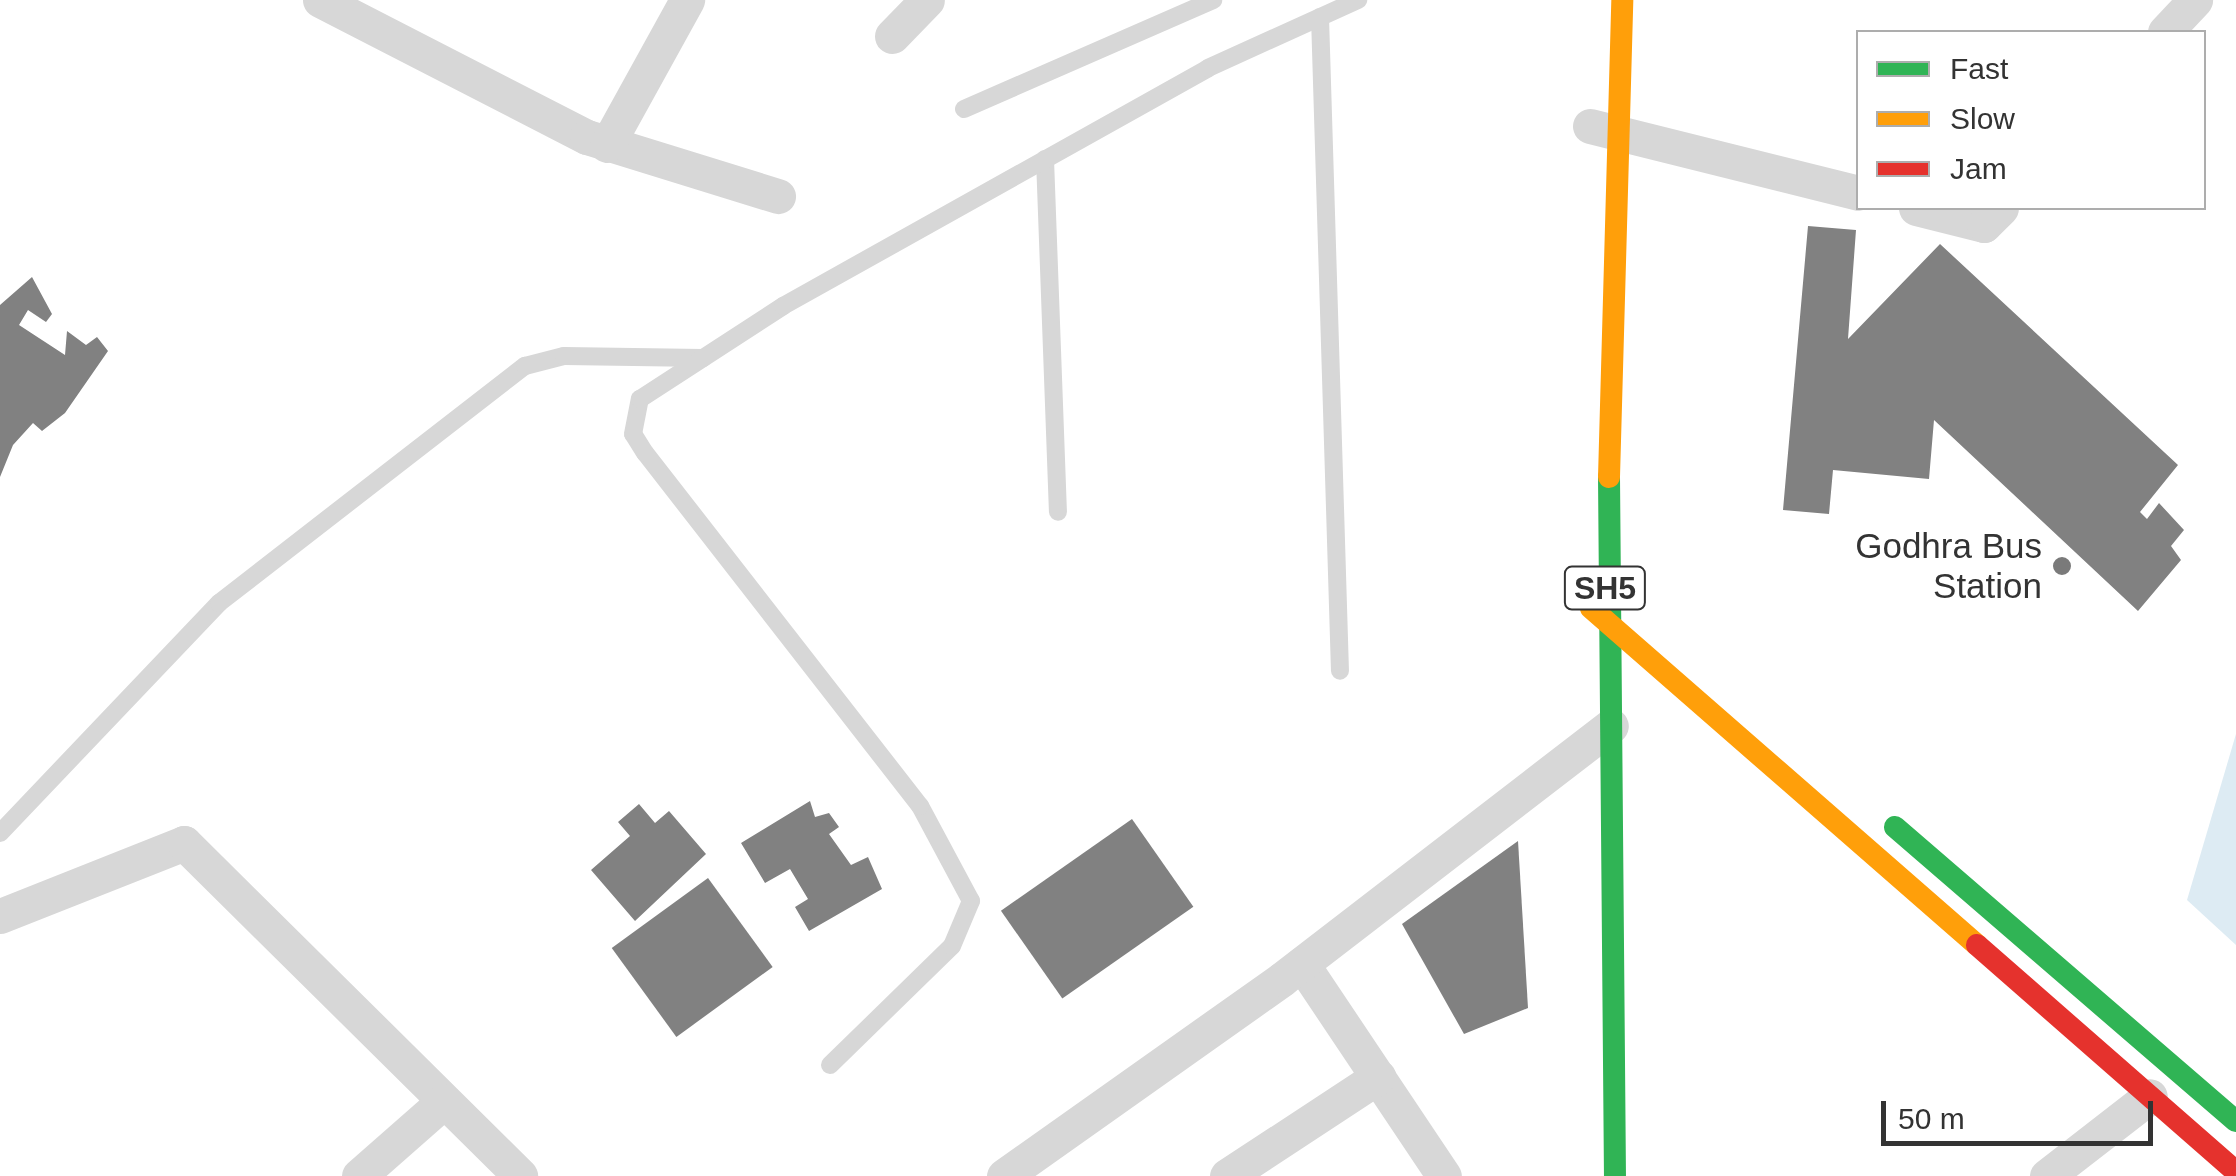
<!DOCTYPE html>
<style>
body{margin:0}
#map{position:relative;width:2236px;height:1176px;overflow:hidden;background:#fff;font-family:Arial,sans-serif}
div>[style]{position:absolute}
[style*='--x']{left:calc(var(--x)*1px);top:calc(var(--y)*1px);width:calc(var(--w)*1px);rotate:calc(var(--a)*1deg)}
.water>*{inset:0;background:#ddebf3}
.building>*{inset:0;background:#818181;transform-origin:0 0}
.lane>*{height:18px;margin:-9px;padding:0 9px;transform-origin:9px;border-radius:9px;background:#d7d7d7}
.street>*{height:35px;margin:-17.5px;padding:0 17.5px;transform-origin:17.5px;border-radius:17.5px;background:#d7d7d7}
.fast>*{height:22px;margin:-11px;padding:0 11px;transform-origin:11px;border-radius:11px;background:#30b455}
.slow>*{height:22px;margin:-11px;padding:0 11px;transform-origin:11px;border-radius:11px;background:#ff9f0a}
.jam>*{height:22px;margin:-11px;padding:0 11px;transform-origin:11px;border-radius:11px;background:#e5322d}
.dots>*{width:28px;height:28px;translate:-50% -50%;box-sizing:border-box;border:5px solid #fff;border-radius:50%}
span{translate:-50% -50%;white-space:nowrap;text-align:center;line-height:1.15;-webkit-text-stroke:10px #fff;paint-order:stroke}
.shield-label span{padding:2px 8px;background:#fff;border:2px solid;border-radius:8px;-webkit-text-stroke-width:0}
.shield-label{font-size:32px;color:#333;font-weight:700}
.poi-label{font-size:35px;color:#333}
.right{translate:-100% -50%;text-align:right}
.legend{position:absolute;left:1856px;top:30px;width:350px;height:180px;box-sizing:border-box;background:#fff;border:2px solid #adadad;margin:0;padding:12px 18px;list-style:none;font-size:30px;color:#333}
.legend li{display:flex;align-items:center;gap:20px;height:50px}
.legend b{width:50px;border:2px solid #adadad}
.scale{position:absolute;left:1881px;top:1101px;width:272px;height:45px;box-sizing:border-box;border:5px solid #333;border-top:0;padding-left:12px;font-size:30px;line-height:35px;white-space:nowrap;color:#333;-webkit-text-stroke:8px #fff;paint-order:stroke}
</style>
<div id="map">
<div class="water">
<div style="clip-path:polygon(2236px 734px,2236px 945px,2187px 900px)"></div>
</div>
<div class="building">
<div style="clip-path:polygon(1808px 226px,1856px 230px,1848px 339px,1940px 244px,2178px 465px,2140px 512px,2147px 519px,2159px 503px,2184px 530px,2171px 546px,2181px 560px,2138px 611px,1934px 420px,1929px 479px,1833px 470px,1829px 514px,1783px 510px)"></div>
<div style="clip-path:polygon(32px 277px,52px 314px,46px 322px,28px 310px,19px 325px,65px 355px,67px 331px,86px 345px,97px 337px,108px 351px,65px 413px,42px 431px,33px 423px,13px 445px,0 477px,0 305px)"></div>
<div style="clip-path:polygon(810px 801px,815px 817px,829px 813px,839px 827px,829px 834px,851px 865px,868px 857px,882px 889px,809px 931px,795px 907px,808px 899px,790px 869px,765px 883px,741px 843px)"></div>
<div style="clip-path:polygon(639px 804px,655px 823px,669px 811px,706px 854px,635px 921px,591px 870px,630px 836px,618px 822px)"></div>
<div style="left:1132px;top:819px;width:107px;height:160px;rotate:55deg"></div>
<div style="clip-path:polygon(1518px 841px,1528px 1008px,1464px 1034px,1402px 924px)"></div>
<div style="left:708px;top:878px;width:110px;height:119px;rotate:54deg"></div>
</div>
<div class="lane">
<div style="--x:1320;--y:17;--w:654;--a:88.25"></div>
<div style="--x:964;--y:109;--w:272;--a:-23.6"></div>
<div style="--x:1045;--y:159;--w:353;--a:87.9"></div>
<div style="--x:0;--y:833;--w:318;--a:-46.4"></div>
<div style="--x:219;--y:603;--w:387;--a:-37.8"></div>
<div style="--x:525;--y:366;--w:40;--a:-14.4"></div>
<div style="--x:564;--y:356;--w:139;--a:0.8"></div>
<div style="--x:830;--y:1065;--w:170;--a:-44.3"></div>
<div style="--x:952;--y:946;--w:49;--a:-67.1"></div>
<div style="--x:971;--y:901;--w:108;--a:-118.2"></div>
<div style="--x:920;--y:806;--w:447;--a:-127.9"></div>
<div style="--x:645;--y:453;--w:22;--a:-122"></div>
<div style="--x:633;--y:434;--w:36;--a:-79"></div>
<div style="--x:640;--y:399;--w:171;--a:-33"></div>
<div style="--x:783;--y:306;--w:487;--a:-29.2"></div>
<div style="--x:1208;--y:68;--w:165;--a:-24.4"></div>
</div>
<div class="street">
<div style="--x:320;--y:0;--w:300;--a:27.2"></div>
<div style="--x:587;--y:137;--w:200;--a:17.2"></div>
<div style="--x:2165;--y:32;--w:44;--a:-46.8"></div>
<div style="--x:892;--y:36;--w:50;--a:-45.8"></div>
<div style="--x:1590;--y:126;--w:276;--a:14"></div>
<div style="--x:607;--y:145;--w:166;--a:-61.1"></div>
<div style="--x:1916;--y:208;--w:70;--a:14"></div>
<div style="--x:1984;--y:225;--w:24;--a:-45"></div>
<div style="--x:0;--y:916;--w:198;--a:-21.6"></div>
<div style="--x:184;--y:843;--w:473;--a:44.7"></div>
<div style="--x:1302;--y:964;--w:255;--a:56.2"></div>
<div style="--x:359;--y:1176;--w:113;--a:-41.4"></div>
<div style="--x:1004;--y:1176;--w:341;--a:-35.3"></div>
<div style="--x:1282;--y:979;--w:415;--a:-37.6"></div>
<div style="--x:1227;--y:1176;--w:181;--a:-33.3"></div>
<div style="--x:2047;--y:1176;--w:130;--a:-37.8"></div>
</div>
<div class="fast">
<div style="--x:1609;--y:477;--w:699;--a:89.51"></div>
<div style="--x:1895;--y:827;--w:450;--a:40.8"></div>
</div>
<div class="slow">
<div style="--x:1609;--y:477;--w:477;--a:-88.4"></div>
<div style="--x:1591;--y:608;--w:512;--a:41.12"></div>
</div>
<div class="jam">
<div style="--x:1977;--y:945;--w:344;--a:41.2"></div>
</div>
<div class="dots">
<div style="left:2062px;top:566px;background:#7a7a7a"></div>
</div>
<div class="shield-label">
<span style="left:1605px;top:588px">SH5</span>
</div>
<div class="poi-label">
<span class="right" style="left:2042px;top:566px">Godhra Bus<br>Station</span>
</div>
<ul class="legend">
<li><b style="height:12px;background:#30b455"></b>Fast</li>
<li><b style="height:12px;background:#ff9f0a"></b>Slow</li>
<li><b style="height:12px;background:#e5322d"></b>Jam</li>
</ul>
<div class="scale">50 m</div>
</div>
